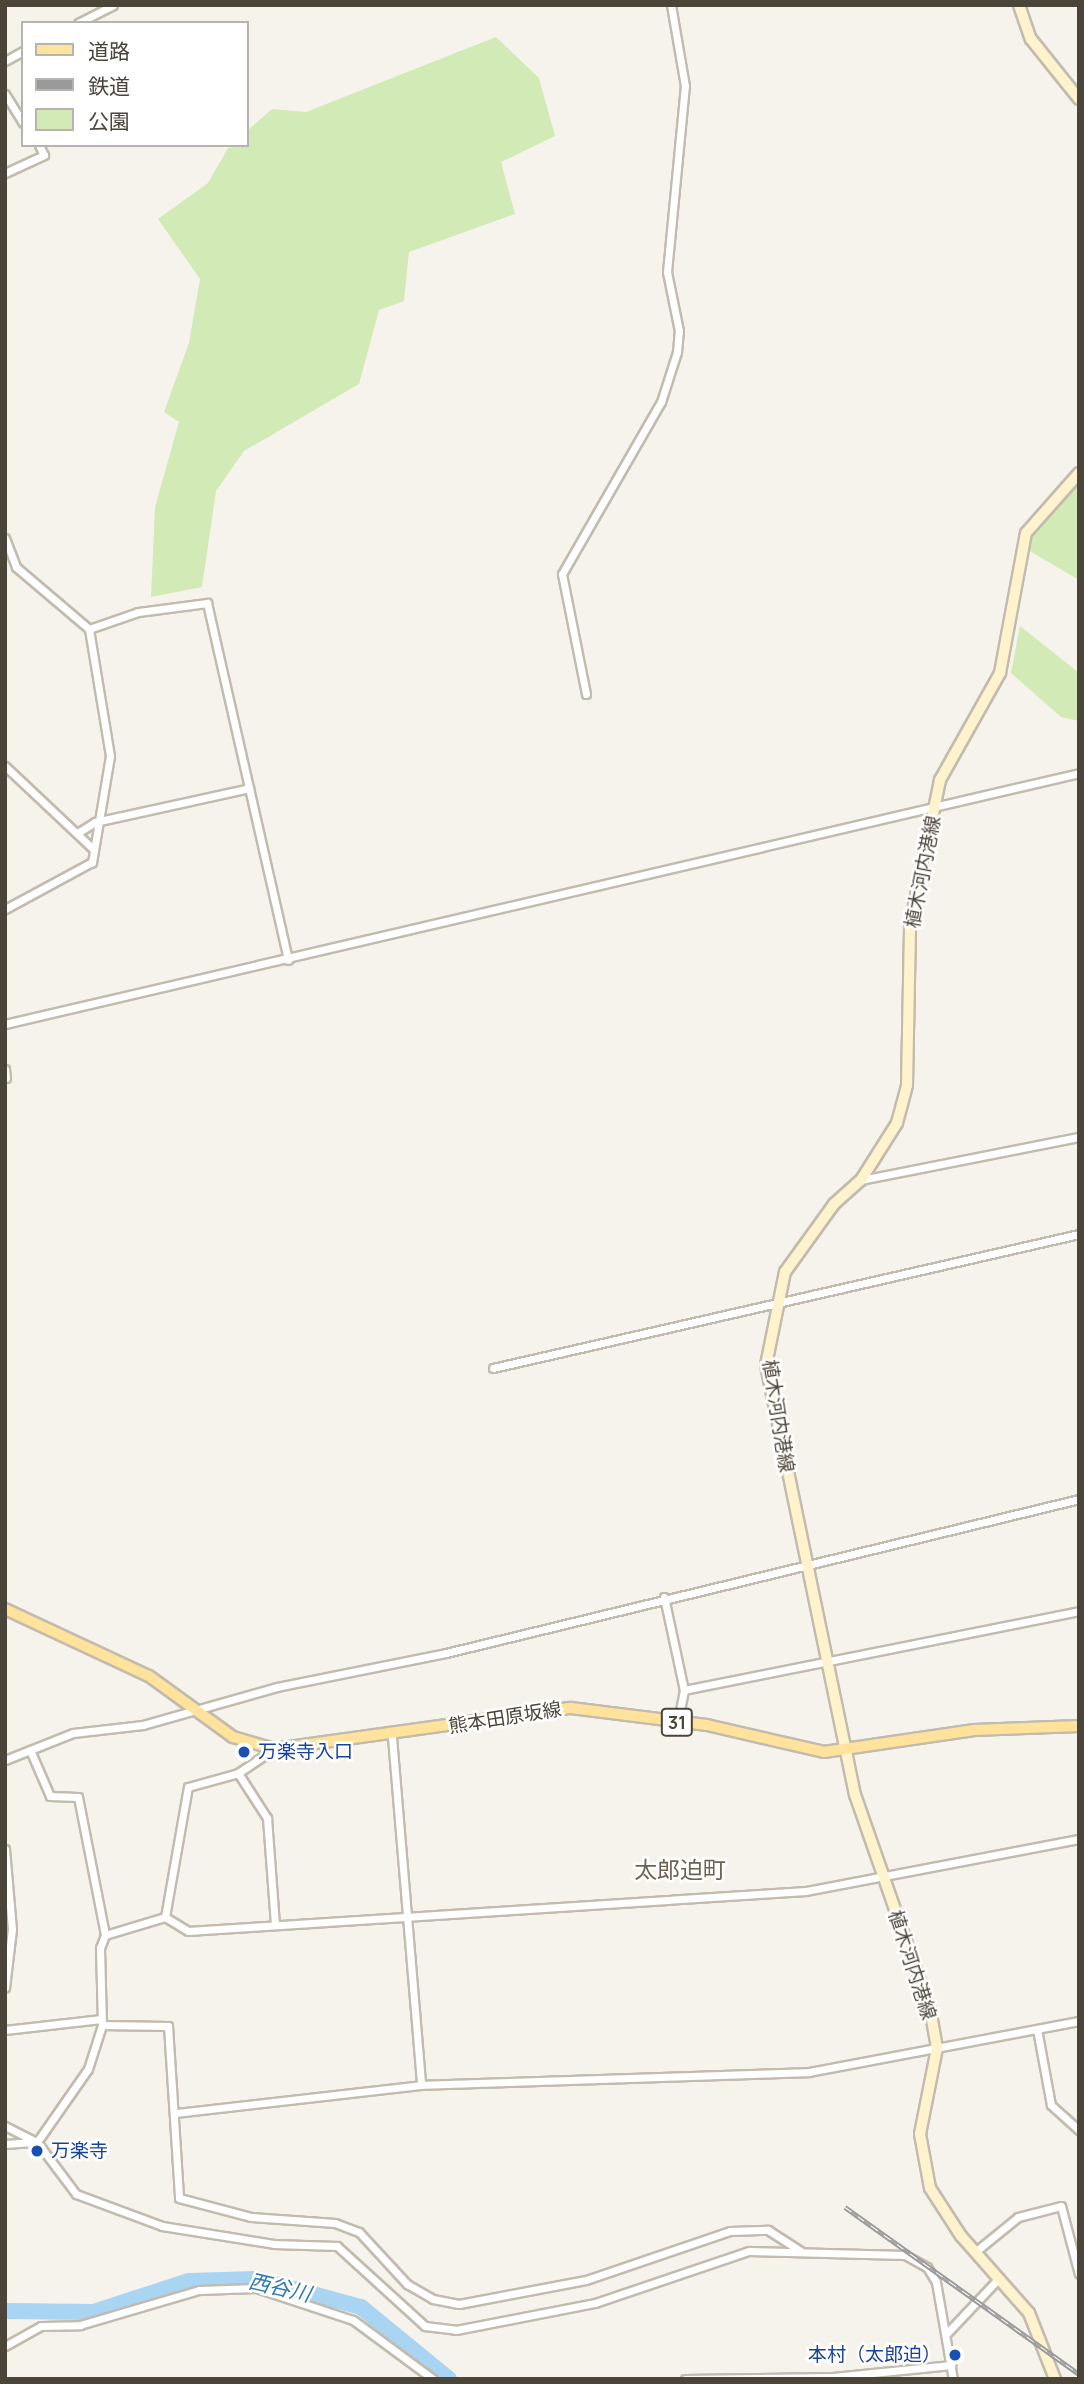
<!DOCTYPE html>
<meta charset="utf-8">
<style>
body{margin:0}
#map{position:relative;width:1084px;height:2384px;overflow:hidden;background:#f6f3ec;font-family:Manrope,"Noto Sans JP",sans-serif}
div>[style]{position:absolute}
[style*='--x']{left:calc(var(--x)*1px);top:calc(var(--y)*1px);width:calc(var(--w)*1px);rotate:calc(var(--a)*1deg)}
.green>*{inset:0;background:#d2eab5}
.river>*{height:16px;margin:-8px;padding:0 8px;transform-origin:8px;border-radius:8px;background:#a9d4f2}
.roads{filter:drop-shadow(2px 0 #c2bbae) drop-shadow(-2px 0 #c2bbae) drop-shadow(0 2px #c2bbae) drop-shadow(0 -2px #c2bbae)}
.street>*{height:7px;margin:-3.5px;padding:0 3.5px;transform-origin:3.5px;border-radius:3.5px;background:#fff}
.secondary>*{height:10px;margin:-5px;padding:0 5px;transform-origin:5px;border-radius:5px;background:#fff3cd}
.primary>*{height:10px;margin:-5px;padding:0 5px;transform-origin:5px;border-radius:5px;background:#ffe39c}
.rail>*{height:5px;margin-top:-2.5px;transform-origin:0;background:repeating-linear-gradient(90deg,#fff 0 8px,#9a9a9a 0 16px);box-sizing:border-box;border-block:2px solid #9a9a9a}
.dots>*{width:19px;height:19px;translate:-50% -50%;box-sizing:border-box;border:4px solid #fff;border-radius:50%}
span{translate:-50% -50%;white-space:nowrap;text-align:center;line-height:1.15;-webkit-text-stroke:5px #fff;paint-order:stroke}
.shield-label span{padding:2px 5px;background:#fff;border:2px solid;border-radius:5px;-webkit-text-stroke-width:0}
.shield-label{font-size:18px;color:#4b4439;font-weight:700}
.street-label{font-size:19px;color:#4b4439}
.transit-label{font-size:19px;color:#164399}
.left{translate:0 -50%;text-align:left}
.right{translate:-100% -50%;text-align:right}
.water-label{font-size:21px;color:#2e7ab2;font-style:italic}
.quarter-label{font-size:23px;color:#6e6250}
.frame{position:absolute;inset:0;border:7px solid #4b4439;pointer-events:none}
.legend{position:absolute;left:21px;top:21px;width:228px;height:126px;box-sizing:border-box;background:#fff;border:2px solid #b7b4b0;margin:0;padding:9px 12px;list-style:none;font-size:21px;color:#4b4439}
.legend li{display:flex;align-items:center;gap:14px;height:35px}
.legend b{width:35px;border:2px solid #b7b4b0}
</style>
<div id="map">
<div class="green">
<div style="clip-path:polygon(496px 37px,539px 78px,555px 136px,501px 162px,515px 214px,409px 252px,404px 301px,379px 310px,359px 384px,244px 451px,216px 491px,202px 587px,151px 597px,155px 507px,179px 422px,164px 412px,189px 343px,200px 279px,158px 219px,208px 183px,228px 148px,247px 145px,247px 131px,272px 109px,306px 112px)"></div>
<div style="clip-path:polygon(1079px 472px,1079px 580px,1028px 550px,1042px 510px)"></div>
<div style="clip-path:polygon(1020px 626px,1079px 673px,1079px 721px,1061px 717px,1011px 673px)"></div>
</div>
<div class="river">
<div style="--x:5;--y:2311;--w:88;--a:0.7"></div>
<div style="--x:93;--y:2312;--w:101;--a:-17.9"></div>
<div style="--x:189;--y:2281;--w:68;--a:-1.7"></div>
<div style="--x:257;--y:2279;--w:108;--a:15.1"></div>
<div style="--x:361;--y:2307;--w:114;--a:39.3"></div>
</div>
<div class="roads">
<div class="street">
<div style="--x:78;--y:23;--w:39;--a:-27"></div>
<div style="--x:5;--y:61;--w:21;--a:-29"></div>
<div style="--x:5;--y:94;--w:34;--a:58"></div>
<div style="--x:5;--y:173;--w:43;--a:-24.8"></div>
<div style="--x:44;--y:155;--w:11;--a:-117"></div>
<div style="--x:5;--y:538;--w:31;--a:69"></div>
<div style="--x:16;--y:567;--w:96;--a:40.3"></div>
<div style="--x:89;--y:629;--w:129;--a:80.6"></div>
<div style="--x:110;--y:756;--w:108;--a:99.6"></div>
<div style="--x:92;--y:862;--w:99;--a:151.6"></div>
<div style="--x:89;--y:629;--w:52;--a:-19.1"></div>
<div style="--x:138;--y:612;--w:70;--a:-7.4"></div>
<div style="--x:207;--y:603;--w:366;--a:77.2"></div>
<div style="--x:586;--y:694;--w:122;--a:-101.3"></div>
<div style="--x:562;--y:574;--w:198;--a:-60.1"></div>
<div style="--x:661;--y:402;--w:52;--a:-72.3"></div>
<div style="--x:677;--y:352;--w:21;--a:-85"></div>
<div style="--x:679;--y:331;--w:60;--a:-101.5"></div>
<div style="--x:667;--y:272;--w:187;--a:-84.5"></div>
<div style="--x:685;--y:86;--w:82;--a:-99.8"></div>
<div style="--x:5;--y:766;--w:120;--a:43.3"></div>
<div style="--x:79;--y:832;--w:19;--a:-32"></div>
<div style="--x:95;--y:822;--w:158;--a:-12.4"></div>
<div style="--x:5;--y:1024;--w:1103;--a:-13.15"></div>
<div style="--x:5;--y:1069;--w:9;--a:84"></div>
<div style="--x:861;--y:1180;--w:222;--a:-11.2"></div>
<div style="--x:493;--y:1368;--w:601;--a:-12.88"></div>
<div style="--x:664;--y:1597;--w:95;--a:77.9"></div>
<div style="--x:684;--y:1690;--w:33;--a:101"></div>
<div style="--x:684;--y:1690;--w:403;--a:-11.3"></div>
<div style="--x:392;--y:1737;--w:349;--a:85.2"></div>
<div style="--x:30;--y:1750;--w:50;--a:66.5"></div>
<div style="--x:50;--y:1796;--w:28;--a:2"></div>
<div style="--x:78;--y:1797;--w:141;--a:78.9"></div>
<div style="--x:5;--y:1760;--w:73;--a:-21.7"></div>
<div style="--x:73;--y:1733;--w:70;--a:-6.5"></div>
<div style="--x:143;--y:1725;--w:139;--a:-15.8"></div>
<div style="--x:277;--y:1687;--w:172;--a:-11.4"></div>
<div style="--x:446;--y:1653;--w:651;--a:-13.67"></div>
<div style="--x:238;--y:1773;--w:54;--a:57.2"></div>
<div style="--x:267;--y:1818;--w:107;--a:85.7"></div>
<div style="--x:5;--y:1849;--w:80;--a:85"></div>
<div style="--x:12;--y:1929;--w:59;--a:96.8"></div>
<div style="--x:165;--y:1917;--w:27;--a:31"></div>
<div style="--x:188;--y:1931;--w:619;--a:-3.7"></div>
<div style="--x:806;--y:1891;--w:278;--a:-10.8"></div>
<div style="--x:165;--y:1917;--w:132;--a:-80"></div>
<div style="--x:188;--y:1787;--w:52;--a:-15.6"></div>
<div style="--x:238;--y:1773;--w:43;--a:-33.7"></div>
<div style="--x:102;--y:2025;--w:66;--a:0.9"></div>
<div style="--x:168;--y:2026;--w:172;--a:86.3"></div>
<div style="--x:179;--y:2198;--w:74;--a:14.8"></div>
<div style="--x:251;--y:2217;--w:84;--a:4.1"></div>
<div style="--x:335;--y:2223;--w:26;--a:21"></div>
<div style="--x:359;--y:2232;--w:71;--a:47.3"></div>
<div style="--x:407;--y:2284;--w:30;--a:30"></div>
<div style="--x:433;--y:2299;--w:26;--a:11"></div>
<div style="--x:459;--y:2304;--w:129;--a:-10.7"></div>
<div style="--x:586;--y:2280;--w:152;--a:-18.8"></div>
<div style="--x:730;--y:2231;--w:38;--a:-2"></div>
<div style="--x:768;--y:2230;--w:40;--a:32.9"></div>
<div style="--x:1037;--y:2029;--w:77;--a:79.6"></div>
<div style="--x:1051;--y:2105;--w:38;--a:42"></div>
<div style="--x:5;--y:2030;--w:97;--a:-6.5"></div>
<div style="--x:176;--y:2113;--w:247;--a:-6.5"></div>
<div style="--x:421;--y:2085;--w:388;--a:-1.9"></div>
<div style="--x:809;--y:2072;--w:275;--a:-10.7"></div>
<div style="--x:5;--y:2126;--w:36;--a:27"></div>
<div style="--x:37;--y:2142;--w:65;--a:53.1"></div>
<div style="--x:76;--y:2194;--w:92;--a:20.4"></div>
<div style="--x:162;--y:2226;--w:113;--a:9.1"></div>
<div style="--x:274;--y:2244;--w:63;--a:1.8"></div>
<div style="--x:337;--y:2246;--w:119;--a:42.3"></div>
<div style="--x:425;--y:2326;--w:31;--a:7"></div>
<div style="--x:456;--y:2330;--w:142;--a:-11"></div>
<div style="--x:595;--y:2303;--w:163;--a:-18.7"></div>
<div style="--x:749;--y:2251;--w:156;--a:1.5"></div>
<div style="--x:905;--y:2255;--w:25;--a:29"></div>
<div style="--x:927;--y:2267;--w:17;--a:59"></div>
<div style="--x:936;--y:2282;--w:98;--a:80.1"></div>
<div style="--x:5;--y:2144;--w:32;--a:-4"></div>
<div style="--x:37;--y:2142;--w:89;--a:-55.1"></div>
<div style="--x:88;--y:2069;--w:46;--a:-72.3"></div>
<div style="--x:102;--y:2025;--w:77;--a:-91.5"></div>
<div style="--x:100;--y:1948;--w:14;--a:-69"></div>
<div style="--x:105;--y:1935;--w:63;--a:-16.7"></div>
<div style="--x:975;--y:2252;--w:55;--a:-39.1"></div>
<div style="--x:1018;--y:2217;--w:44;--a:-14.3"></div>
<div style="--x:1061;--y:2206;--w:70;--a:75.2"></div>
<div style="--x:948;--y:2332;--w:74;--a:-46.6"></div>
<div style="--x:5;--y:2346;--w:41;--a:-29.1"></div>
<div style="--x:41;--y:2326;--w:39;--a:-1"></div>
<div style="--x:80;--y:2325;--w:124;--a:-16.4"></div>
<div style="--x:199;--y:2290;--w:57;--a:-2"></div>
<div style="--x:256;--y:2288;--w:102;--a:18.3"></div>
<div style="--x:353;--y:2320;--w:99;--a:36.4"></div>
<div style="--x:685;--y:2379;--w:148;--a:-0.8"></div>
<div style="--x:833;--y:2377;--w:119;--a:-5.8"></div>
</div>
<div class="secondary">
<div style="--x:1019;--y:5;--w:36;--a:71"></div>
<div style="--x:1031;--y:39;--w:77;--a:51.3"></div>
<div style="--x:1055;--y:2379;--w:71;--a:-111.5"></div>
<div style="--x:1029;--y:2313;--w:103;--a:-131.4"></div>
<div style="--x:961;--y:2236;--w:57;--a:-122.9"></div>
<div style="--x:930;--y:2188;--w:55;--a:-100.5"></div>
<div style="--x:920;--y:2134;--w:88;--a:-78.8"></div>
<div style="--x:937;--y:2048;--w:39;--a:-100"></div>
<div style="--x:930;--y:2010;--w:228;--a:-109.2"></div>
<div style="--x:855;--y:1795;--w:439;--a:-101.7"></div>
<div style="--x:766;--y:1365;--w:95;--a:-78.5"></div>
<div style="--x:785;--y:1272;--w:84;--a:-54.2"></div>
<div style="--x:834;--y:1204;--w:36;--a:-42"></div>
<div style="--x:861;--y:1180;--w:67;--a:-57.7"></div>
<div style="--x:897;--y:1123;--w:39;--a:-75"></div>
<div style="--x:907;--y:1085;--w:160;--a:-88.9"></div>
<div style="--x:910;--y:925;--w:148;--a:-78.3"></div>
<div style="--x:940;--y:780;--w:123;--a:-60.7"></div>
<div style="--x:1000;--y:673;--w:142;--a:-79.5"></div>
<div style="--x:1026;--y:533;--w:80;--a:-48.5"></div>
</div>
<div class="primary">
<div style="--x:5;--y:1609;--w:159;--a:25"></div>
<div style="--x:149;--y:1676;--w:104;--a:36"></div>
<div style="--x:233;--y:1737;--w:43;--a:16.3"></div>
<div style="--x:274;--y:1749;--w:300;--a:-7.9"></div>
<div style="--x:571;--y:1708;--w:137;--a:7.1"></div>
<div style="--x:707;--y:1725;--w:120;--a:13"></div>
<div style="--x:824;--y:1752;--w:152;--a:-8.3"></div>
<div style="--x:974;--y:1730;--w:105;--a:-2.2"></div>
</div>
</div>
<div class="rail">
<div style="--x:845;--y:2207;--w:287;--a:35.5"></div>
</div>
<div class="dots">
<div style="left:244px;top:1752px;background:#1a4fb4"></div>
<div style="left:37px;top:2151px;background:#1a4fb4"></div>
<div style="left:955px;top:2355px;background:#1a4fb4"></div>
</div>
<div class="shield-label">
<span style="left:677px;top:1722px">31</span>
</div>
<div class="street-label">
<span style="left:923px;top:872px;rotate:-79deg">植木河内港線</span>
<span style="left:778px;top:1416px;rotate:81deg">植木河内港線</span>
<span style="left:505px;top:1718px;rotate:-9deg">熊本田原坂線</span>
<span style="left:912px;top:1965px;rotate:72deg">植木河内港線</span>
</div>
<div class="transit-label">
<span class="left" style="left:258px;top:1752px">万楽寺入口</span>
<span class="left" style="left:51px;top:2151px">万楽寺</span>
<span class="right" style="left:941px;top:2355px">本村（太郎迫）</span>
</div>
<div class="water-label">
<span style="left:280px;top:2287px;rotate:13deg">西谷川</span>
</div>
<div class="quarter-label">
<span style="left:680px;top:1869px">太郎迫町</span>
</div>
<div class="frame"></div>
<ul class="legend">
<li><b style="height:9px;background:#ffe39c"></b>道路</li>
<li><b style="height:9px;background:#9a9a9a"></b>鉄道</li>
<li><b style="height:19px;background:#d2eab5"></b>公園</li>
</ul>
</div>
